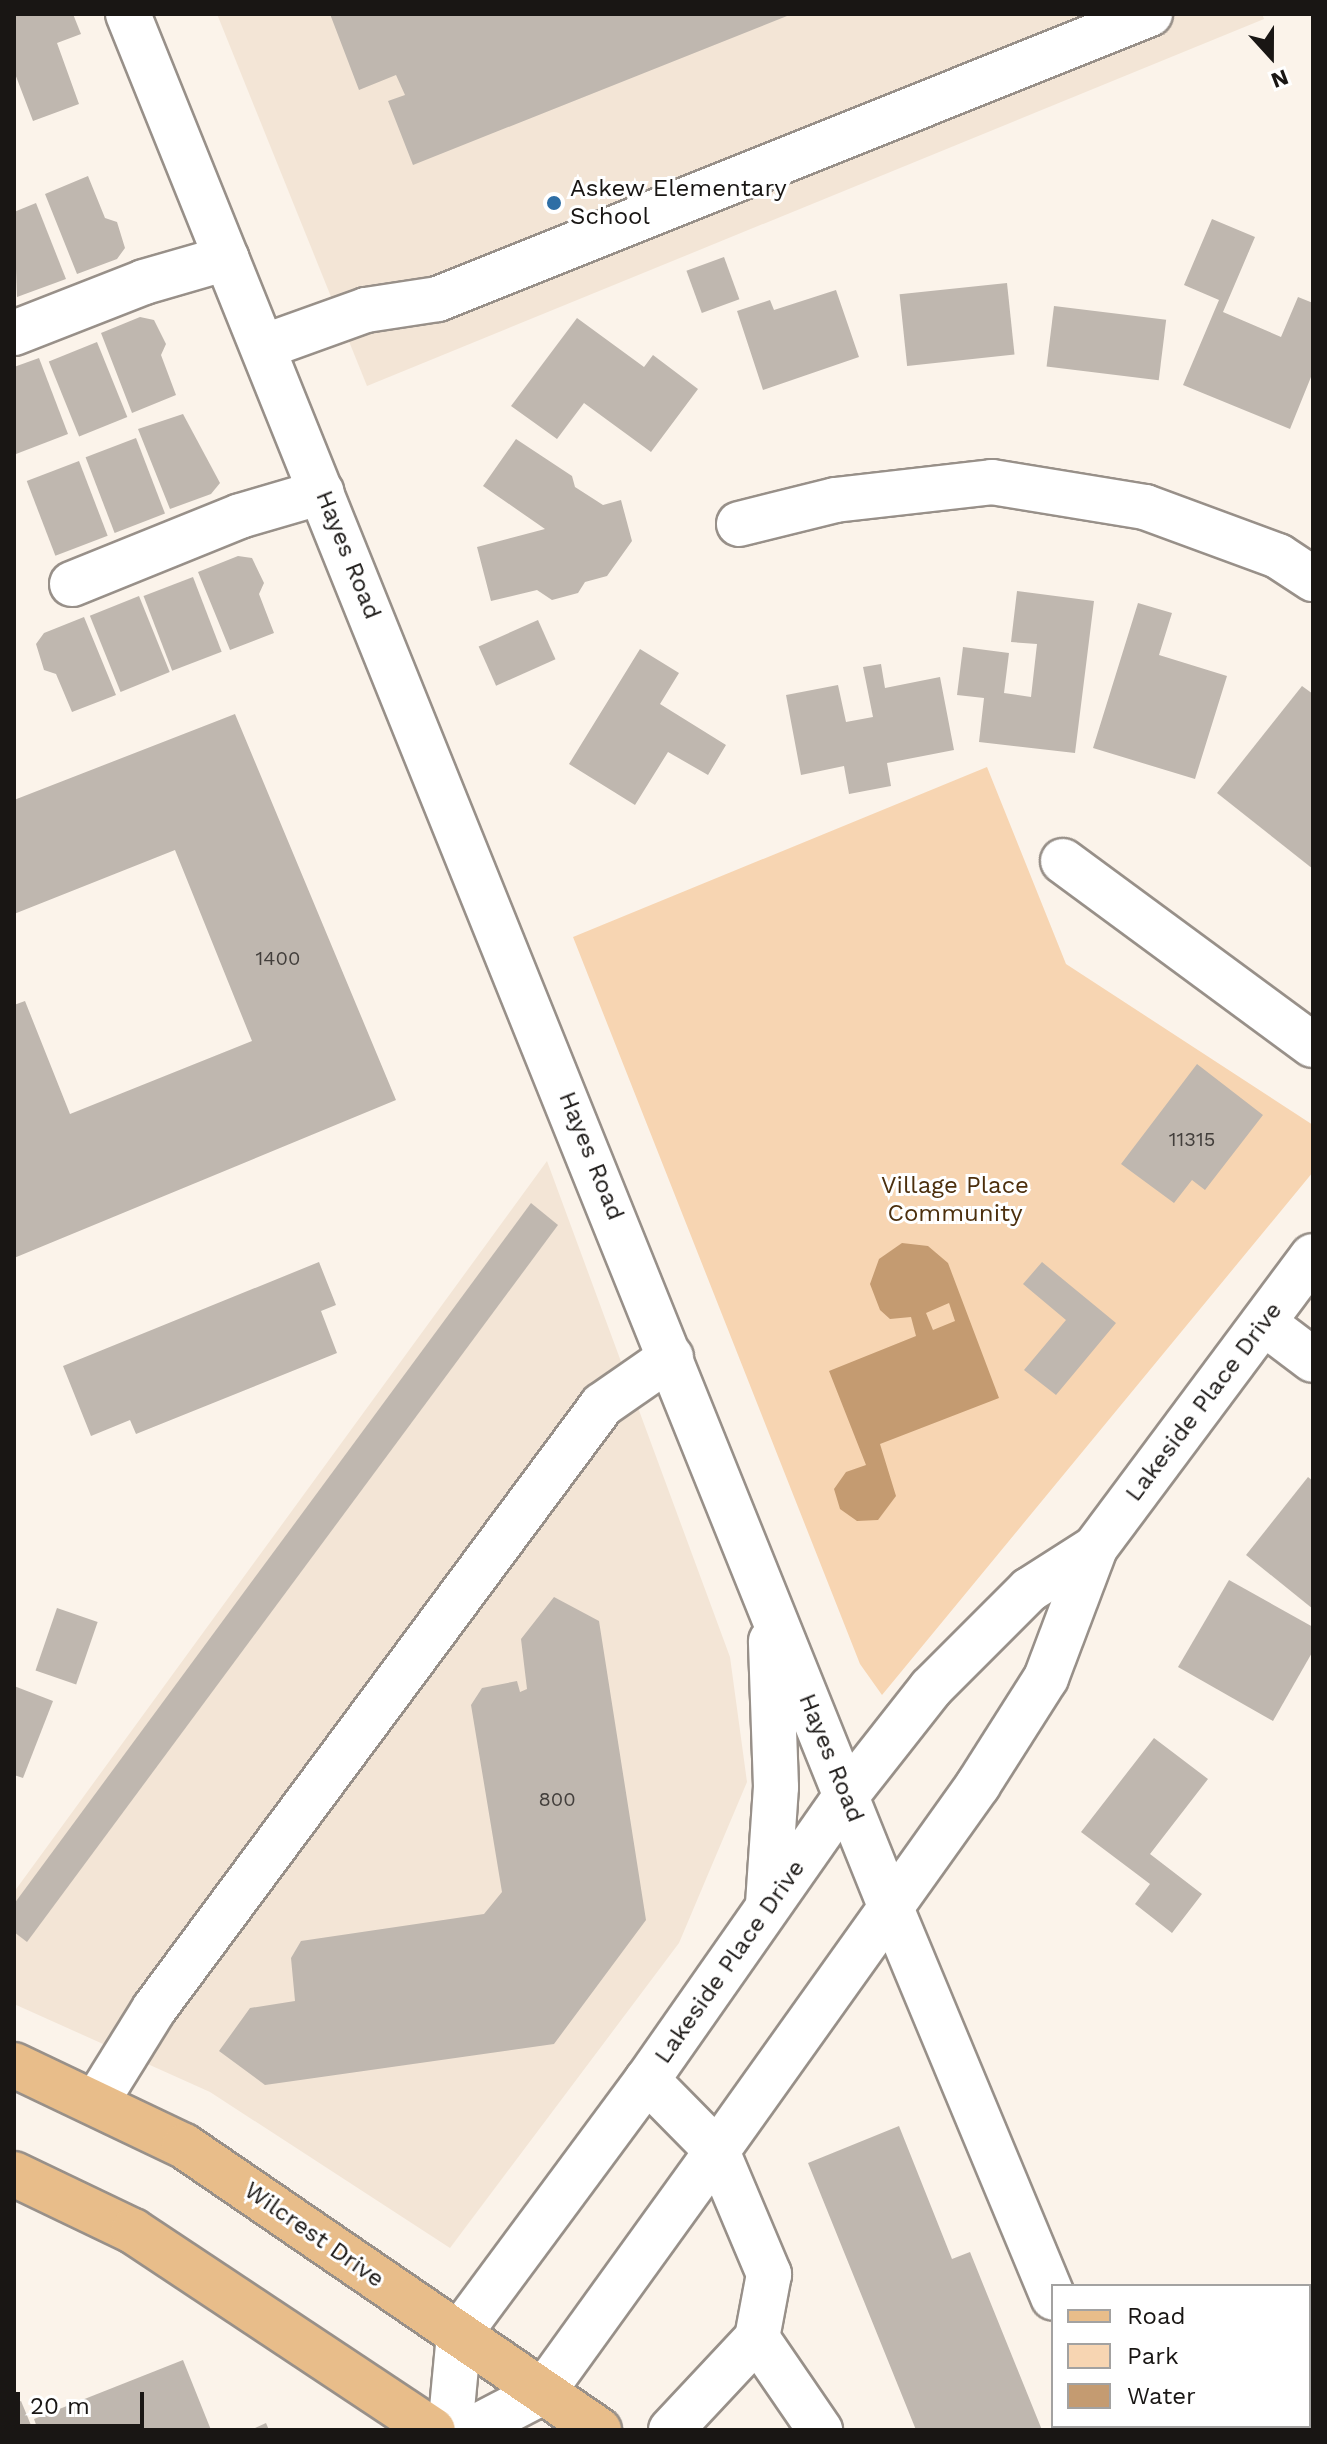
<!DOCTYPE html>
<style>
body{margin:0}
#map{position:relative;width:1327px;height:2444px;overflow:hidden;background:#fbf3ea;font-family:"Work Sans",sans-serif}
div>[style]{position:absolute}
[style*='--x']{left:calc(var(--x)*1px);top:calc(var(--y)*1px);width:calc(var(--w)*1px);rotate:calc(var(--a)*1deg)}
.built>*{inset:0;background:#f3e5d6}
.green>*{inset:0;background:#f7d5b2}
.water>*{inset:0;background:#c49b71}
.building>*{inset:0;background:#bfb7af;transform-origin:0 0}
.roads{filter:drop-shadow(2px 0 #989089) drop-shadow(-2px 0 #989089) drop-shadow(0 2px #989089) drop-shadow(0 -2px #989089)}
.minor>*{height:44px;margin:-22px;padding:0 22px;transform-origin:22px;border-radius:22px;background:#fff}
.major>*{height:44px;margin:-22px;padding:0 22px;transform-origin:22px;border-radius:22px;background:#e8bd8a}
.dots>*{width:22px;height:22px;translate:-50% -50%;box-sizing:border-box;border:4px solid #fff;border-radius:50%}
span{translate:-50% -50%;white-space:nowrap;text-align:center;line-height:1.15;-webkit-text-stroke:6px #fff;paint-order:stroke}
.number-label{font-size:20px;color:#423e3b}
.number-label span{-webkit-text-stroke-width:0}
.poi-label{font-size:24px;color:#191614}
.left{translate:0 -50%;text-align:left}
.street-label{font-size:24px;color:#191614}
.park-label{font-size:24px;color:#4c2f0d}
.frame{position:absolute;inset:0;border:16px solid #191614;pointer-events:none}
.legend{position:absolute;left:1051px;top:2284px;width:260px;height:144px;box-sizing:border-box;background:#fff;border:2px solid #a3a2a1;margin:0;padding:10px 14px;list-style:none;font-size:24px;color:#191614}
.legend li{display:flex;align-items:center;gap:16px;height:40px}
.legend b{width:40px;border:2px solid #a3a2a1}
.north{position:absolute;left:1231px;top:16px;width:80px;height:80px;-webkit-text-stroke:6px #fff;paint-order:stroke;rotate:159deg;font-size:22px;font-weight:700;line-height:32px;text-align:center;color:#191614}
.north::after{content:'';display:block;margin:auto;width:28px;height:36px;background:#191614;clip-path:polygon(50% 0,100% 100%,50% 72%,0 100%)}
.scale{position:absolute;left:16px;top:2392px;width:128px;height:36px;box-sizing:border-box;border:4px solid #191614;border-top:0;padding-left:10px;font-size:24px;line-height:28px;white-space:nowrap;color:#191614;-webkit-text-stroke:6px #fff;paint-order:stroke}
</style>
<div id="map">
<div class="built">
<div style="clip-path:polygon(217px 14px,1262px 14px,1264px 19px,367px 386px)"></div>
<div style="clip-path:polygon(547px 1161px,730px 1657px,747px 1782px,679px 1943px,450px 2248px,210px 2092px,14px 2004px,14px 1892px)"></div>
</div>
<div class="green">
<div style="clip-path:polygon(987px 767px,1066px 964px,1313px 1125px,1313px 1172px,882px 1695px,860px 1664px,573px 937px)"></div>
</div>
<div class="water">
<div style="clip-path:polygon(evenodd,902px 1243px,928px 1246px,948px 1263px,999px 1398px,880px 1444px,896px 1496px,878px 1520px,857px 1521px,840px 1509px,834px 1489px,846px 1472px,866px 1465px,829px 1371px,916px 1336px,911px 1317px,890px 1319px,880px 1310px,870px 1284px,879px 1259px,902px 1243px,949px 1303px,955px 1321px,933px 1330px,926px 1313px,949px 1303px)"></div>
</div>
<div class="building">
<div style="clip-path:polygon(14px 14px,73px 14px,81px 34px,57px 43px,79px 104px,33px 121px,14px 71px)"></div>
<div style="clip-path:polygon(330px 14px,792px 14px,413px 165px,388px 101px,405px 95px,396px 75px,359px 90px)"></div>
<div style="clip-path:polygon(88px 176px,105px 218px,117px 222px,125px 248px,117px 259px,77px 274px,45px 194px)"></div>
<div style="clip-path:polygon(36px 203px,66px 279px,17px 297px,14px 212px)"></div>
<div style="clip-path:polygon(1212px 219px,1255px 237px,1223px 312px,1281px 337px,1298px 297px,1313px 303px,1313px 372px,1290px 429px,1183px 385px,1219px 300px,1184px 285px)"></div>
<div style="left:724px;top:257px;width:45px;height:40px;rotate:70deg"></div>
<div style="left:1007px;top:283px;width:72px;height:108px;rotate:84deg"></div>
<div style="clip-path:polygon(836px 290px,859px 357px,763px 390px,737px 311px,770px 300px,774px 310px)"></div>
<div style="left:1054px;top:306px;width:113px;height:61px;rotate:7deg"></div>
<div style="clip-path:polygon(140px 317px,154px 320px,166px 344px,161px 355px,176px 395px,132px 413px,101px 333px)"></div>
<div style="clip-path:polygon(577px 318px,644px 367px,653px 355px,698px 389px,651px 452px,584px 403px,557px 439px,511px 406px)"></div>
<div style="left:97px;top:342px;width:81px;height:52px;rotate:68deg"></div>
<div style="clip-path:polygon(39px 358px,68px 434px,16px 454px,14px 367px)"></div>
<div style="clip-path:polygon(183px 414px,220px 483px,211px 494px,170px 509px,138px 429px)"></div>
<div style="left:136px;top:438px;width:81px;height:54px;rotate:69deg"></div>
<div style="clip-path:polygon(516px 439px,572px 476px,575px 487px,603px 505px,621px 500px,632px 541px,607px 576px,585px 582px,578px 593px,552px 600px,537px 590px,491px 601px,477px 547px,545px 529px,483px 486px)"></div>
<div style="left:79px;top:461px;width:80px;height:56px;rotate:69deg"></div>
<div style="clip-path:polygon(238px 556px,252px 558px,264px 583px,259px 594px,274px 633px,230px 650px,198px 572px)"></div>
<div style="left:193px;top:577px;width:80px;height:53px;rotate:69deg"></div>
<div style="clip-path:polygon(1017px 591px,1094px 601px,1075px 753px,979px 742px,984px 698px,957px 695px,963px 647px,1009px 653px,1004px 693px,1031px 697px,1037px 644px,1011px 642px)"></div>
<div style="left:139px;top:596px;width:82px;height:53px;rotate:68deg"></div>
<div style="clip-path:polygon(1138px 603px,1172px 613px,1159px 655px,1227px 676px,1195px 779px,1093px 748px)"></div>
<div style="clip-path:polygon(84px 617px,116px 695px,72px 712px,56px 674px,44px 670px,36px 644px,44px 633px)"></div>
<div style="left:538px;top:620px;width:43px;height:65px;rotate:66deg"></div>
<div style="clip-path:polygon(640px 649px,679px 673px,660px 704px,726px 745px,708px 775px,668px 752px,635px 805px,569px 764px)"></div>
<div style="clip-path:polygon(881px 664px,885px 688px,940px 677px,954px 750px,887px 763px,891px 786px,849px 794px,844px 766px,801px 775px,786px 695px,838px 685px,846px 722px,873px 717px,863px 667px)"></div>
<div style="clip-path:polygon(1302px 686px,1313px 694px,1313px 869px,1217px 793px)"></div>
<div style="clip-path:polygon(235px 714px,396px 1100px,14px 1258px,14px 1005px,25px 1001px,70px 1114px,252px 1041px,175px 850px,14px 914px,14px 800px)"></div>
<div style="clip-path:polygon(1197px 1064px,1263px 1115px,1205px 1190px,1192px 1180px,1174px 1203px,1121px 1164px)"></div>
<div style="clip-path:polygon(531px 1203px,558px 1225px,27px 1942px,14px 1932px,14px 1904px)"></div>
<div style="clip-path:polygon(319px 1262px,336px 1305px,321px 1311px,337px 1353px,136px 1434px,130px 1420px,91px 1436px,63px 1366px)"></div>
<div style="clip-path:polygon(1042px 1262px,1116px 1323px,1056px 1395px,1024px 1370px,1066px 1320px,1023px 1284px)"></div>
<div style="clip-path:polygon(1308px 1477px,1313px 1481px,1313px 1609px,1246px 1555px)"></div>
<div style="clip-path:polygon(1229px 1580px,1313px 1627px,1313px 1651px,1273px 1721px,1178px 1667px)"></div>
<div style="clip-path:polygon(554px 1597px,599px 1621px,646px 1920px,554px 2044px,265px 2085px,219px 2051px,250px 2008px,295px 2001px,291px 1958px,301px 1941px,484px 1914px,502px 1892px,471px 1705px,482px 1688px,517px 1681px,520px 1692px,527px 1689px,521px 1639px)"></div>
<div style="left:57px;top:1608px;width:43px;height:66px;rotate:19deg"></div>
<div style="clip-path:polygon(14px 1686px,53px 1701px,23px 1778px,14px 1775px)"></div>
<div style="clip-path:polygon(1154px 1738px,1208px 1779px,1150px 1854px,1202px 1894px,1172px 1933px,1135px 1904px,1150px 1884px,1081px 1832px)"></div>
<div style="clip-path:polygon(899px 2126px,952px 2259px,970px 2252px,1042px 2430px,916px 2430px,808px 2163px)"></div>
<div style="clip-path:polygon(183px 2360px,211px 2430px,38px 2430px,34px 2419px)"></div>
<div style="clip-path:polygon(21px 2401px,33px 2430px,14px 2430px,14px 2404px)"></div>
<div style="clip-path:polygon(266px 2423px,269px 2430px,251px 2430px)"></div>
</div>
<div class="roads">
<div class="minor">
<div style="--x:128;--y:14;--w:2042;--a:68.06"></div>
<div style="--x:891;--y:1908;--w:422;--a:67.4"></div>
<div style="--x:14;--y:333;--w:140;--a:-21.4"></div>
<div style="--x:144;--y:282;--w:86;--a:-16.1"></div>
<div style="--x:263;--y:347;--w:109;--a:-19.8"></div>
<div style="--x:366;--y:310;--w:73;--a:-8.7"></div>
<div style="--x:438;--y:299;--w:767;--a:-21.82"></div>
<div style="--x:739;--y:524;--w:99;--a:-14"></div>
<div style="--x:835;--y:500;--w:158;--a:-6.5"></div>
<div style="--x:992;--y:482;--w:155;--a:9.3"></div>
<div style="--x:1145;--y:507;--w:142;--a:20.2"></div>
<div style="--x:1278;--y:556;--w:42;--a:33.3"></div>
<div style="--x:72;--y:584;--w:181;--a:-22"></div>
<div style="--x:240;--y:516;--w:85;--a:-16.3"></div>
<div style="--x:1063;--y:861;--w:310;--a:36.4"></div>
<div style="--x:1264;--y:1323;--w:61;--a:37.1"></div>
<div style="--x:768;--y:1904;--w:117;--a:-86.1"></div>
<div style="--x:776;--y:1787;--w:146;--a:-92"></div>
<div style="--x:647;--y:2080;--w:100;--a:45.4"></div>
<div style="--x:717;--y:2151;--w:134;--a:67.1"></div>
<div style="--x:769;--y:2274;--w:65;--a:100.6"></div>
<div style="--x:757;--y:2338;--w:126;--a:133.1"></div>
<div style="--x:97;--y:2101;--w:108;--a:-58.2"></div>
<div style="--x:154;--y:2009;--w:752;--a:-53.43"></div>
<div style="--x:602;--y:1405;--w:84;--a:-34.8"></div>
<div style="--x:757;--y:2338;--w:112;--a:55.6"></div>
<div style="--x:1105;--y:2426;--w:4;--a:76"></div>
<div style="--x:450;--y:2430;--w:96;--a:-84.6"></div>
<div style="--x:459;--y:2334;--w:316;--a:-53.5"></div>
<div style="--x:647;--y:2080;--w:347;--a:-55"></div>
<div style="--x:846;--y:1796;--w:137;--a:-51.8"></div>
<div style="--x:931;--y:1688;--w:139;--a:-45"></div>
<div style="--x:1029;--y:1590;--w:78;--a:-32.5"></div>
<div style="--x:470;--y:2430;--w:82;--a:-27.5"></div>
<div style="--x:543;--y:2392;--w:297;--a:-54.2"></div>
<div style="--x:717;--y:2151;--w:450;--a:-54.5"></div>
<div style="--x:978;--y:1785;--w:127;--a:-57.6"></div>
<div style="--x:1046;--y:1678;--w:139;--a:-69.3"></div>
<div style="--x:1095;--y:1548;--w:364;--a:-53.3"></div>
</div>
<div class="major">
<div style="--x:14;--y:2065;--w:188;--a:25.5"></div>
<div style="--x:184;--y:2146;--w:503;--a:34.39"></div>
<div style="--x:14;--y:2174;--w:132;--a:25.6"></div>
<div style="--x:133;--y:2231;--w:360;--a:33.6"></div>
</div>
</div>
<div class="dots">
<div style="left:554px;top:203px;background:#2e6ea5"></div>
</div>
<div class="number-label">
<span style="left:278px;top:958px">1400</span>
<span style="left:1192px;top:1139px">11315</span>
<span style="left:557px;top:1799px">800</span>
</div>
<div class="poi-label">
<span class="left" style="left:570px;top:203px">Askew Elementary<br>School</span>
</div>
<div class="street-label">
<span style="left:348px;top:555px;rotate:68deg">Hayes Road</span>
<span style="left:591px;top:1156px;rotate:68deg">Hayes Road</span>
<span style="left:1204px;top:1402px;rotate:-53deg">Lakeside Place Drive</span>
<span style="left:831px;top:1758px;rotate:68deg">Hayes Road</span>
<span style="left:730px;top:1962px;rotate:-55deg">Lakeside Place Drive</span>
<span style="left:314px;top:2235px;rotate:35deg">Wilcrest Drive</span>
</div>
<div class="park-label">
<span style="left:955px;top:1200px">Village Place<br>Community</span>
</div>
<div class="frame"></div>
<ul class="legend">
<li><b style="height:10px;background:#e8bd8a"></b>Road</li>
<li><b style="height:22px;background:#f7d5b2"></b>Park</li>
<li><b style="height:22px;background:#c49b71"></b>Water</li>
</ul>
<div class="north">N</div>
<div class="scale">20 m</div>
</div>
